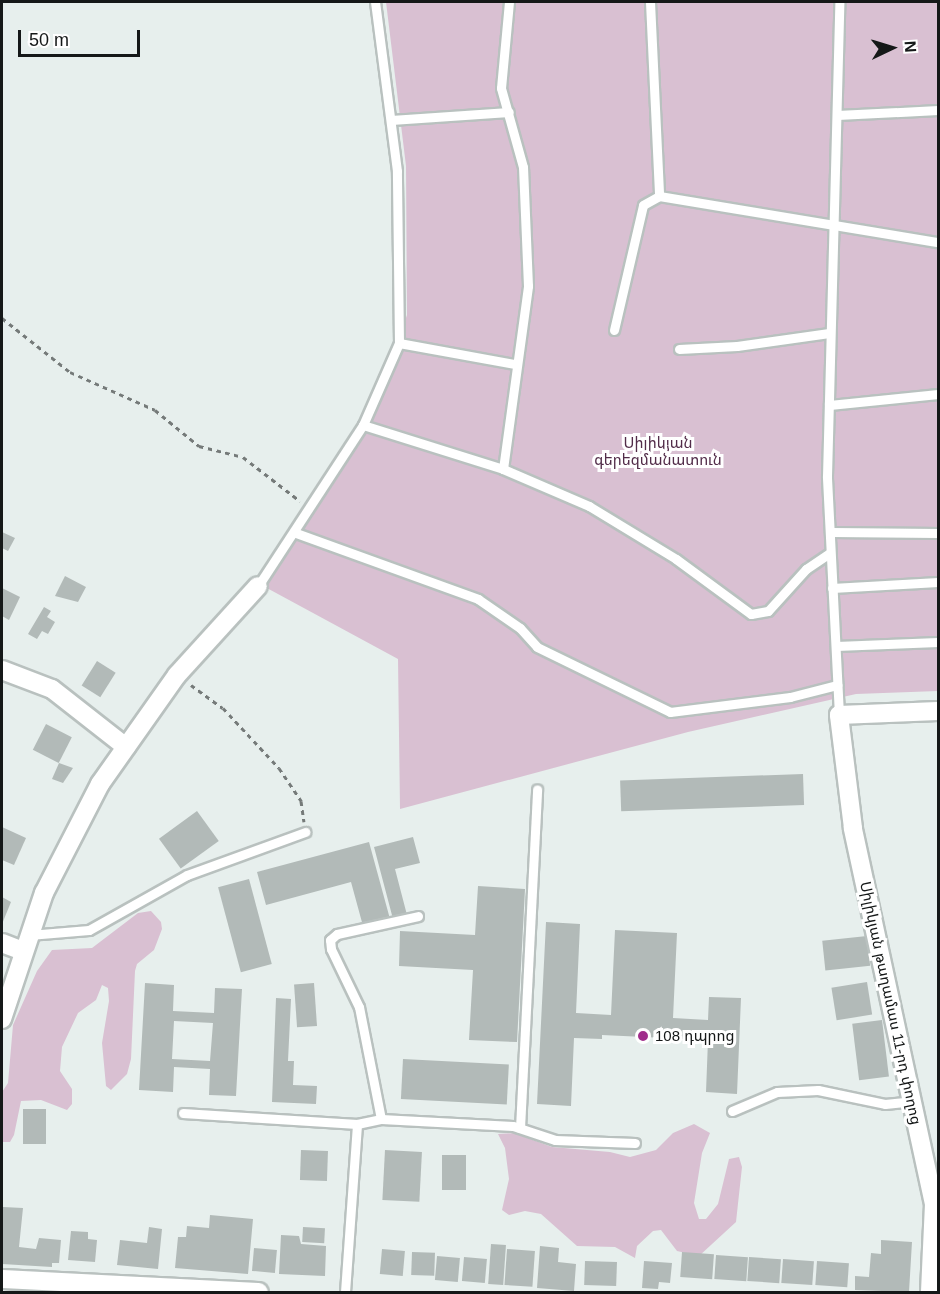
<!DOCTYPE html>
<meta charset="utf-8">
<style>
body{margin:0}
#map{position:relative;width:940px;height:1294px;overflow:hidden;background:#e7efed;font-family:Helvetica,"Noto Sans Armenian",sans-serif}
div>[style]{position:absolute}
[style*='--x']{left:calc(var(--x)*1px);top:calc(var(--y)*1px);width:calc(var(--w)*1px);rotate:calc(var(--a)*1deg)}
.green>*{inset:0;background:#d9c0d2}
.building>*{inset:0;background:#b2bab8;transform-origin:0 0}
.path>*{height:3px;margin-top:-1.5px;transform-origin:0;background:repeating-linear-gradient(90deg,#757a79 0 4.5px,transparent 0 9px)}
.roads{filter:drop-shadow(2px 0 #b9c1bf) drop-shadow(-2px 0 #b9c1bf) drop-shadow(0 2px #b9c1bf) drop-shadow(0 -2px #b9c1bf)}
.lane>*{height:9px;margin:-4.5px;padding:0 4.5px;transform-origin:4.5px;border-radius:4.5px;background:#fff}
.street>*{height:18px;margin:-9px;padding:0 9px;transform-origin:9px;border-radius:9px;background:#fff}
.dots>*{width:16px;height:16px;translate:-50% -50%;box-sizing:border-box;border:3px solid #fff;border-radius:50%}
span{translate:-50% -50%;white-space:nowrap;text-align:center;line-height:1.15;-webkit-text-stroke:6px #fff;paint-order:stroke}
.park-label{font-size:15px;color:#522c49}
.street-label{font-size:15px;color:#151818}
.poi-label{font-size:15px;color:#151818}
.left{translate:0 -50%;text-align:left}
.frame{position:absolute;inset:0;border:3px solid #151818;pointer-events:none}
.north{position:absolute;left:862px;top:18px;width:60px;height:60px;-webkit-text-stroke:4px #fff;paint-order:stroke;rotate:86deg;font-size:16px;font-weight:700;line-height:24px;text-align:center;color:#151818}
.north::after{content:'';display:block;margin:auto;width:21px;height:27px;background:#151818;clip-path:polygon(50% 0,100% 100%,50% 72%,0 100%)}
.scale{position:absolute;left:18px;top:30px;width:122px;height:27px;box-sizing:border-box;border:3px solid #151818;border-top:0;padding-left:8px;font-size:18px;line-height:21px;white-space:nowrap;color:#151818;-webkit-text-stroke:4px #fff;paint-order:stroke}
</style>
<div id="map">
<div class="green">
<div style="clip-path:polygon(386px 2px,938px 2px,938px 691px,856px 694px,688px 732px,400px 809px,398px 659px,265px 587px,369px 423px,407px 315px,406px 166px)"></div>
<div style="clip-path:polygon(151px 911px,161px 922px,162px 929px,154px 950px,137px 964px,135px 971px,131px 1059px,127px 1074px,111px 1090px,106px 1086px,102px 1043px,109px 1001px,108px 988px,102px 985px,96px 1000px,78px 1013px,62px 1047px,60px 1071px,72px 1089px,72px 1104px,67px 1110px,41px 1100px,21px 1101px,14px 1135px,10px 1142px,2px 1142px,2px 1092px,8px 1083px,13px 1025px,37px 971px,52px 950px,92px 948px,138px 913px)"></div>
<div style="clip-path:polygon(694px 1124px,710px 1133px,702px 1153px,694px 1203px,699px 1219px,706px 1219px,718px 1204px,729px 1159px,739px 1157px,742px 1167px,736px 1222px,699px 1256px,677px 1251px,661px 1230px,653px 1231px,637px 1246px,635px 1258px,615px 1247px,577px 1246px,541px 1214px,525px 1211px,509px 1215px,502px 1210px,509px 1179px,505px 1148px,498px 1134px,514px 1133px,552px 1147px,610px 1152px,630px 1157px,656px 1150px,673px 1133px)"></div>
</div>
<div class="building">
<div style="clip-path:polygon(2px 532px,15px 538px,8px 551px,2px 548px)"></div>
<div style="clip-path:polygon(65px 576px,86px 587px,78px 602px,55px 596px)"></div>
<div style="clip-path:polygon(2px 588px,20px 597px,9px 620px,2px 616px)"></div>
<div style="clip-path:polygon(44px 607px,51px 611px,47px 617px,55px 622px,48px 634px,42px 631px,37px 639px,28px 634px)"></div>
<div style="left:97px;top:661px;width:22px;height:29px;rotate:32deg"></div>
<div style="left:46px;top:724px;width:29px;height:29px;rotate:27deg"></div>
<div style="clip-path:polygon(59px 763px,73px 768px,63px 783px,52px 779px)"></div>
<div style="left:803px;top:774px;width:31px;height:183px;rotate:88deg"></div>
<div style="left:197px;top:811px;width:37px;height:47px;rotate:54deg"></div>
<div style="clip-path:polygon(2px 827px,26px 838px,14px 865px,2px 860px)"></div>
<div style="clip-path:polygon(413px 837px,420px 863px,395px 869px,407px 915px,393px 919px,374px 847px)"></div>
<div style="clip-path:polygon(369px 842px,390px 919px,363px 926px,351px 882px,266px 905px,257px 872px)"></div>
<div style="left:249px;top:879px;width:88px;height:32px;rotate:75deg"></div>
<div style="clip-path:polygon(478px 886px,525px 889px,517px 1042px,469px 1040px,473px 970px,399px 966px,400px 931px,475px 935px)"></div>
<div style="clip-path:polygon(2px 897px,11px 902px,2px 924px)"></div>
<div style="clip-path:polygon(546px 922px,580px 924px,576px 1013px,611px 1015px,615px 930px,677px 933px,673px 1018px,708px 1020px,709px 997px,741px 998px,737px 1094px,706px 1092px,708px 1040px,602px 1035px,602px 1039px,574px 1038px,571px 1106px,537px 1104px)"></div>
<div style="left:867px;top:936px;width:30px;height:45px;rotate:84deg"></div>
<div style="left:867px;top:982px;width:33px;height:36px;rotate:81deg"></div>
<div style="clip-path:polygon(evenodd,145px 983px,174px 985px,173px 1011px,214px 1013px,215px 988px,242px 989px,236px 1096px,209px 1095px,210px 1069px,174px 1067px,173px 1092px,139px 1090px,145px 983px,174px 1021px,213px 1023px,210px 1061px,172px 1059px,174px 1021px)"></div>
<div style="left:314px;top:983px;width:43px;height:20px;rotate:86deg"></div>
<div style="clip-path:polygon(276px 998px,291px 999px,288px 1061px,294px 1061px,293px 1085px,317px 1086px,316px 1104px,272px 1102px)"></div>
<div style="left:882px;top:1020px;width:57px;height:30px;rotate:83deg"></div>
<div style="left:403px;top:1059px;width:106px;height:40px;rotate:3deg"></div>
<div style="left:23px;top:1109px;width:23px;height:35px"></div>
<div style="left:301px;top:1150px;width:27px;height:30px;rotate:2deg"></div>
<div style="left:385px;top:1150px;width:37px;height:50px;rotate:3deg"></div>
<div style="left:442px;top:1155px;width:24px;height:35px"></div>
<div style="clip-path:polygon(3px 1207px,23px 1208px,19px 1247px,36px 1249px,39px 1238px,61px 1240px,59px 1263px,52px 1263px,52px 1267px,2px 1264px)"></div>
<div style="clip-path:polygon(210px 1215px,253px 1219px,248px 1274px,175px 1268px,178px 1237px,186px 1237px,187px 1226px,209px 1228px)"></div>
<div style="clip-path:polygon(149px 1227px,162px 1229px,158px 1269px,117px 1265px,120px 1240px,147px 1243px)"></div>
<div style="left:303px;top:1227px;width:22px;height:15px;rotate:3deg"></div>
<div style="clip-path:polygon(71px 1231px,88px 1232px,88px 1239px,97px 1240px,95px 1262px,68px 1260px)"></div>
<div style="clip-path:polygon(281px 1235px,299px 1236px,301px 1244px,326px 1246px,325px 1276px,279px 1274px)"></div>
<div style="clip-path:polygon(881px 1240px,912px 1242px,909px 1292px,855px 1290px,855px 1276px,869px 1277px,871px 1253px,881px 1254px)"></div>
<div style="left:491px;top:1244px;width:15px;height:40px;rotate:4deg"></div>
<div style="clip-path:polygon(540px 1246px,559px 1248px,558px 1262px,576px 1264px,574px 1291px,537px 1288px)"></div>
<div style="left:254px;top:1248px;width:23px;height:23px;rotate:5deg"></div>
<div style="left:382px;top:1249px;width:23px;height:25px;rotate:5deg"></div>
<div style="left:507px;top:1249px;width:28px;height:36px;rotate:4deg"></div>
<div style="left:412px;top:1252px;width:23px;height:23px;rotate:2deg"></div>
<div style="left:682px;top:1252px;width:32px;height:25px;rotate:4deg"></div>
<div style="left:716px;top:1255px;width:32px;height:24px;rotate:4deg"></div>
<div style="left:437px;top:1256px;width:23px;height:24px;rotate:5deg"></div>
<div style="left:464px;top:1257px;width:23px;height:24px;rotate:5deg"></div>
<div style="left:749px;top:1257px;width:32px;height:24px;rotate:4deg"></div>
<div style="left:783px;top:1259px;width:31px;height:24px;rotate:4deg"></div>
<div style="left:585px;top:1261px;width:32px;height:24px;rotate:2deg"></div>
<div style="clip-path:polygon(644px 1261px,672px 1263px,670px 1283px,659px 1282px,658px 1289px,642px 1288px)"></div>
<div style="left:817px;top:1261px;width:32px;height:24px;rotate:4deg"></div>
</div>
<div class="path">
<div style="--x:2;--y:318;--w:87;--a:38.5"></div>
<div style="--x:70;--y:372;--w:93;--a:24.1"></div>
<div style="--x:155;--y:410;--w:57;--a:39.3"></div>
<div style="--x:199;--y:446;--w:45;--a:14"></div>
<div style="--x:243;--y:457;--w:72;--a:37.7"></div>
<div style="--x:191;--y:685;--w:39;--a:36"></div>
<div style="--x:223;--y:708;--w:82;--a:47"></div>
<div style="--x:279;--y:768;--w:40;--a:56"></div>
<div style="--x:301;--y:801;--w:21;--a:82"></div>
</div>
<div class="roads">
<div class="lane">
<div style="--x:650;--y:2;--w:194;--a:87.3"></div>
<div style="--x:837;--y:115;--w:101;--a:-2.8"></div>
<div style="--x:391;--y:120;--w:118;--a:-3.9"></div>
<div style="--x:614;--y:330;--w:128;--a:-76.9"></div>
<div style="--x:643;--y:205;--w:18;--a:-29"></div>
<div style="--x:659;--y:196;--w:283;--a:9.4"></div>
<div style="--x:399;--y:343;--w:118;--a:10.3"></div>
<div style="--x:679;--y:349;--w:58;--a:-3"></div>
<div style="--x:737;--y:346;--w:93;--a:-8"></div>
<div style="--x:829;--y:405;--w:110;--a:-5.8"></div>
<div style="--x:363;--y:425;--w:147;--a:17.4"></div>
<div style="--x:503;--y:469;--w:94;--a:23.3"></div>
<div style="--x:589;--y:506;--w:102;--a:31.3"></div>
<div style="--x:676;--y:559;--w:93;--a:36.3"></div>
<div style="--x:751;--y:614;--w:17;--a:-10"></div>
<div style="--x:768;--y:611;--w:57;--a:-47.9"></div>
<div style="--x:806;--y:569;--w:29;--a:-34"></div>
<div style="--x:503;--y:469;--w:185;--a:-82.2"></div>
<div style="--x:528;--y:286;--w:119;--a:-92.4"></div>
<div style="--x:523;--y:167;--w:82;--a:-105.6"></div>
<div style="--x:501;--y:88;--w:86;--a:-84.7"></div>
<div style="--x:831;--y:532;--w:107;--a:0.5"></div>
<div style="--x:296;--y:533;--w:194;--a:19.9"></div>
<div style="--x:478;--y:599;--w:51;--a:34.6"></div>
<div style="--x:520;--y:628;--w:25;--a:48"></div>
<div style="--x:537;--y:647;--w:148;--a:26"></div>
<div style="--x:670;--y:712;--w:121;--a:-7.1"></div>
<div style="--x:790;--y:697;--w:49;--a:-14.3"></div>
<div style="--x:258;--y:586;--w:192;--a:-56.9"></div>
<div style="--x:363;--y:425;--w:90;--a:-66.3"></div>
<div style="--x:399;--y:343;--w:172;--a:-90.7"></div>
<div style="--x:397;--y:171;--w:170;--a:-97.4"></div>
<div style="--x:832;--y:588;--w:106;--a:-3.2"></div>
<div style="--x:836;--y:646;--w:102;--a:-2.2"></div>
<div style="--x:839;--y:715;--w:239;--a:-92.9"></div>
<div style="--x:827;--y:476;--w:474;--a:-88.5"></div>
<div style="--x:29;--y:935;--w:60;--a:-4.8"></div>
<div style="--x:89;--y:930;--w:112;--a:-29.3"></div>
<div style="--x:187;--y:875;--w:126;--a:-20"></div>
<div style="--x:732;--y:1111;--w:49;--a:-22.9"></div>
<div style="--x:777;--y:1092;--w:41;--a:-2.8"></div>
<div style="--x:818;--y:1090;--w:68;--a:11.8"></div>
<div style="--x:885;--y:1104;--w:27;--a:-6"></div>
<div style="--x:183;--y:1113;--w:174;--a:3.6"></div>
<div style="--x:381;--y:1119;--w:114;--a:-101.1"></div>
<div style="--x:359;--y:1007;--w:64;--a:-115.8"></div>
<div style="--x:331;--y:949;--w:9;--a:-96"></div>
<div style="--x:330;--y:940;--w:9;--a:-41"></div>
<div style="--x:337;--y:934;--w:83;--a:-12.5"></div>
<div style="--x:520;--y:1128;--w:339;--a:-87.1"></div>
<div style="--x:345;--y:1292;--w:168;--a:-85.9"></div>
<div style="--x:357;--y:1124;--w:25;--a:-12"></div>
<div style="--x:381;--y:1119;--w:132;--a:3"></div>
<div style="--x:513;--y:1126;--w:44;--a:18.4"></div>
<div style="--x:555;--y:1140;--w:80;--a:2.1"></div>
</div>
<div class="street">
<div style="--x:2;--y:670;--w:53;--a:20.8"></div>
<div style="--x:52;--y:689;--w:94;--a:38.1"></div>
<div style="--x:2;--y:943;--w:22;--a:21"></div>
<div style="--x:2;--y:1019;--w:133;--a:-71.6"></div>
<div style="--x:44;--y:893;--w:123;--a:-62.8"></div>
<div style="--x:100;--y:784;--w:133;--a:-54.8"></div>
<div style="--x:177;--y:675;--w:120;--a:-47.7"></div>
<div style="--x:2;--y:1279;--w:257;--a:2.9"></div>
<div style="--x:930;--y:1292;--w:88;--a:-87.4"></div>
<div style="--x:934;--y:1204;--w:385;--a:-102.2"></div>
<div style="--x:853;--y:828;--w:114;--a:-97.1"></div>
<div style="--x:839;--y:715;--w:99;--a:-2.3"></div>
</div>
</div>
<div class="dots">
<div style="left:643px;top:1036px;background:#a02e8b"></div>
</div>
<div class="park-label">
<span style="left:658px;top:451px">Սիլիկյան<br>գերեզմանատուն</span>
</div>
<div class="street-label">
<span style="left:891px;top:1003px;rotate:78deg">Սիլիկյան թաղամաս 11-րդ փողոց</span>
</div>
<div class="poi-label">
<span class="left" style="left:655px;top:1036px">108 դպրոց</span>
</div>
<div class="frame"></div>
<div class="north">N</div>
<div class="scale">50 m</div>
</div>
